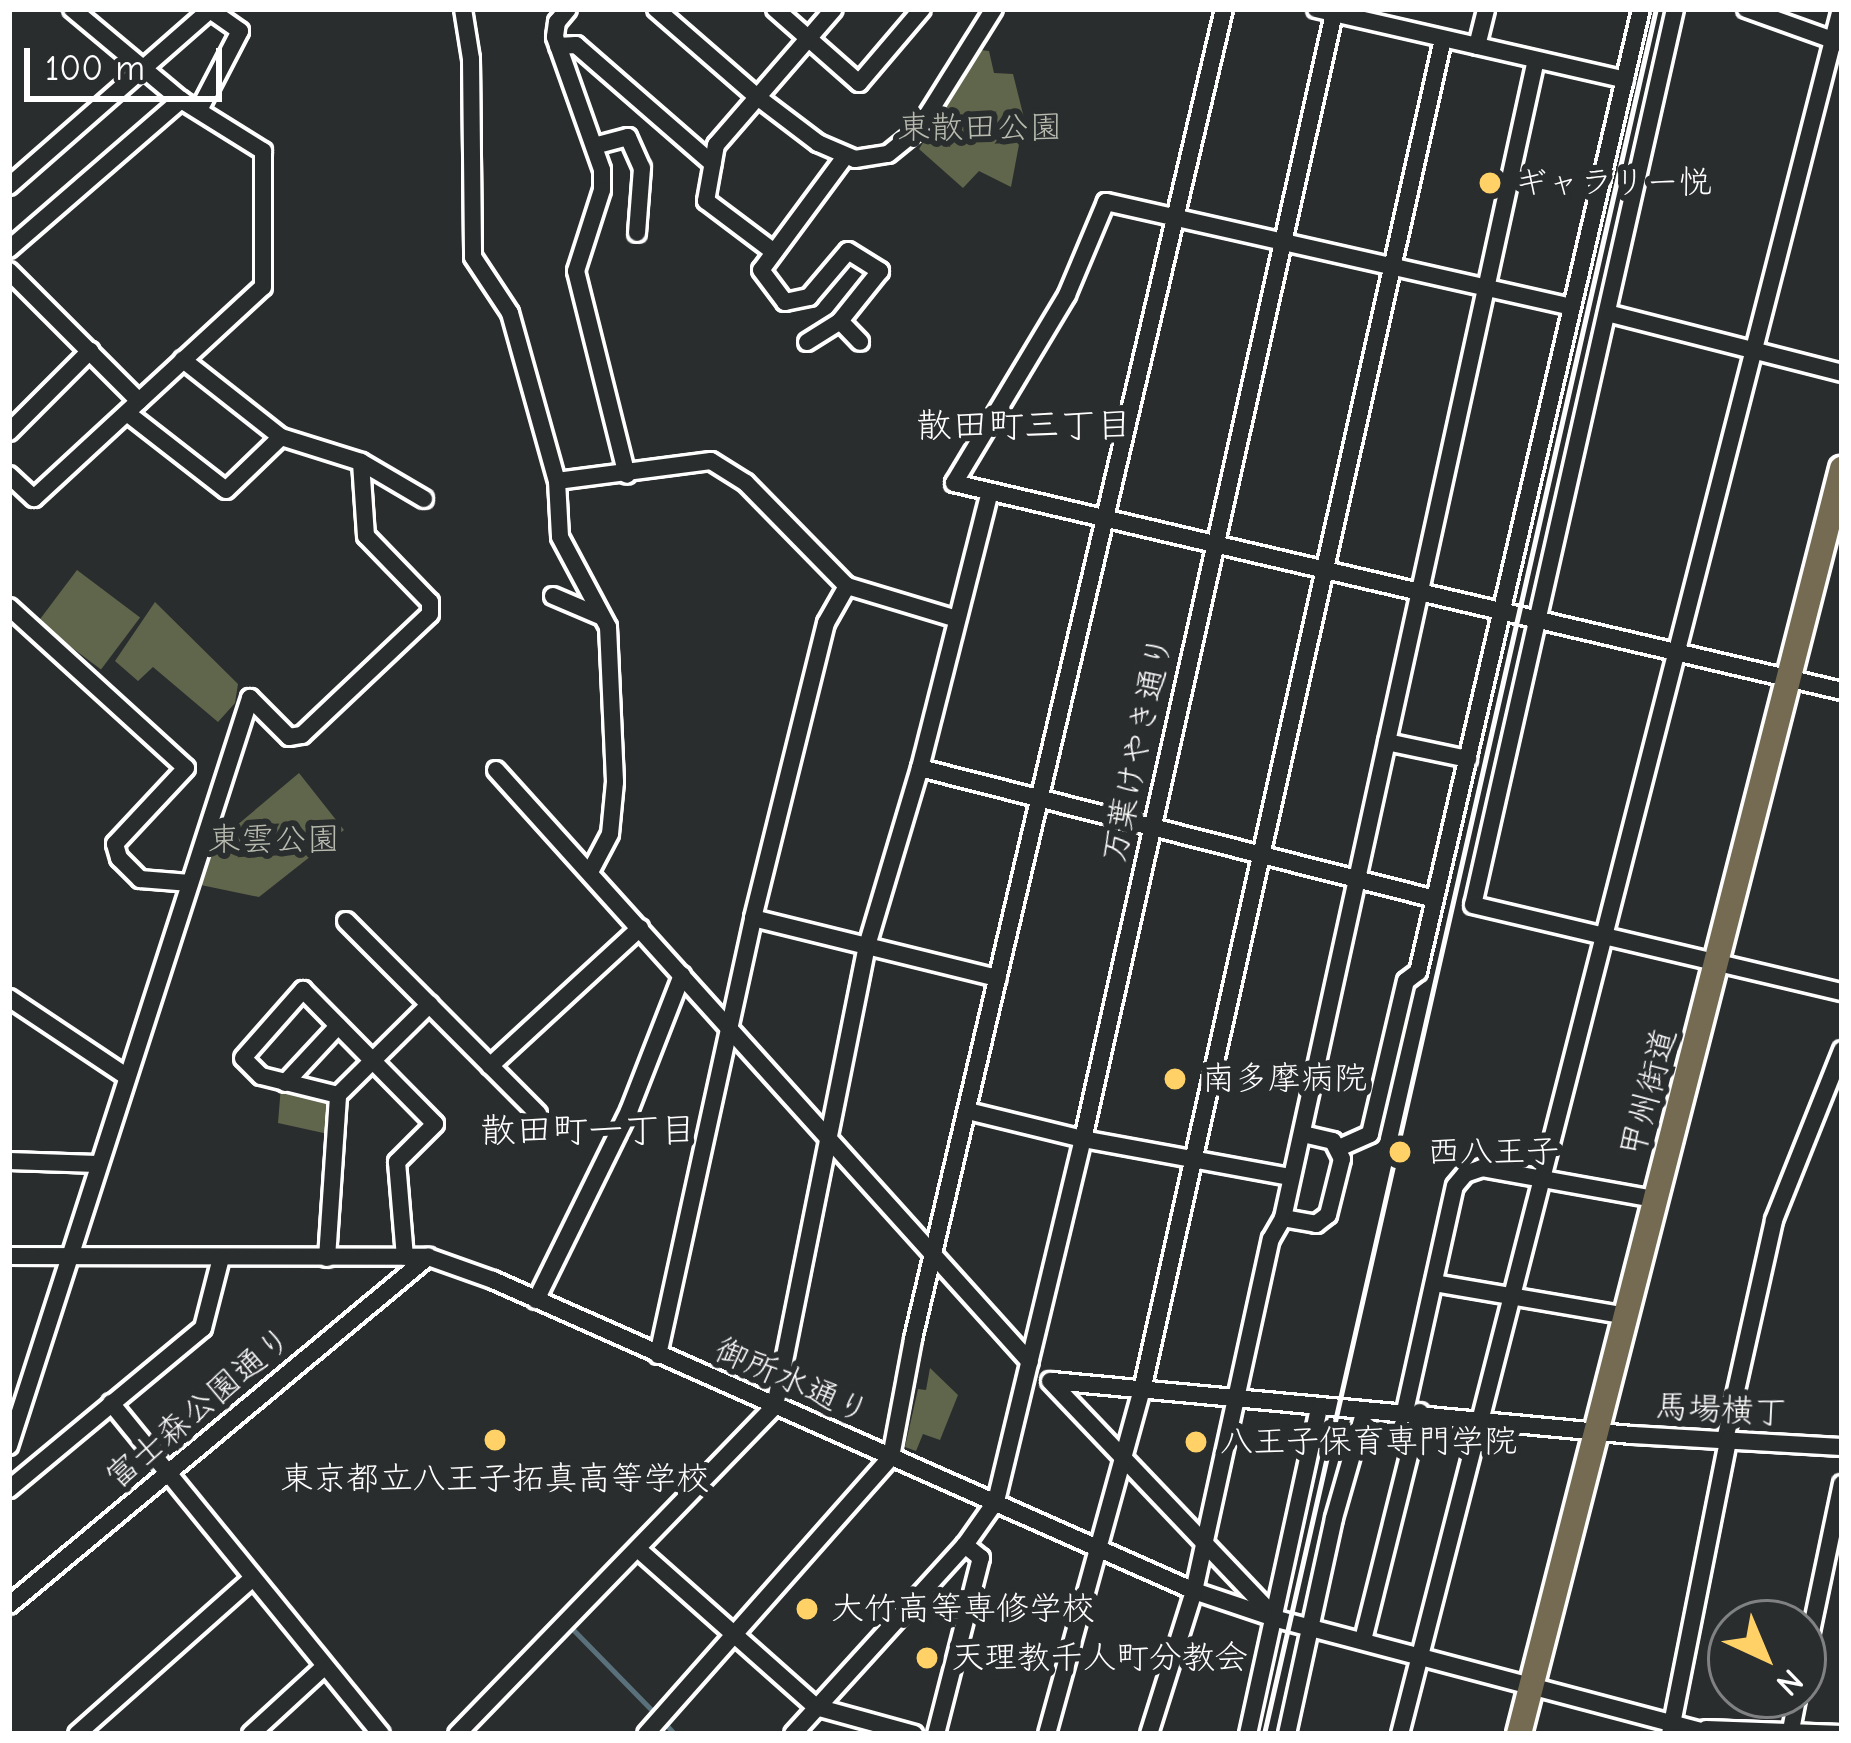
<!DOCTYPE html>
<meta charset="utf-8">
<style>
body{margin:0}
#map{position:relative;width:1851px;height:1743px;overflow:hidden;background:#2a2d2e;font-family:"Comic Neue","Klee One",sans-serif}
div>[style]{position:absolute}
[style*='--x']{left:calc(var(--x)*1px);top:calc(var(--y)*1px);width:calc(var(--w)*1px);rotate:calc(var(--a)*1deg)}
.green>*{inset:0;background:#60664c;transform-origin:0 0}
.stream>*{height:4.5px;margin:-2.25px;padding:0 2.25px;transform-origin:2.25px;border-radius:2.25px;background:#5a717c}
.roads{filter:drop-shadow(3px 0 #fff) drop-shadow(-3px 0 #fff) drop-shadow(0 3px #fff) drop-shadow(0 -3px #fff)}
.minor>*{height:16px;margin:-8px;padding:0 8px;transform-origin:8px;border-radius:8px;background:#2a2d2e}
.highway>*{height:24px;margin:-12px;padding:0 12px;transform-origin:12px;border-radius:12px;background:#746b52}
.rail>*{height:4.5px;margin:-2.25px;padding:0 2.25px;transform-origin:2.25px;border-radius:2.25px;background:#fff}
.dots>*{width:33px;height:33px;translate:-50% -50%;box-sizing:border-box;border:6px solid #2a2d2e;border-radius:50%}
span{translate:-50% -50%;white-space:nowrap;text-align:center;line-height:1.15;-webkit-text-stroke:12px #2a2d2e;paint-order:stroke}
.park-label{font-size:33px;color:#b7baae}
.poi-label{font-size:33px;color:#fff}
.left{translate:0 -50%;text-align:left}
.street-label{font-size:33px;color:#fff}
.neighbourhood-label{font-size:36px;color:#fff}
.frame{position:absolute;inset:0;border:12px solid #fff;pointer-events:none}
.north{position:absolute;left:1707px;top:1599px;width:120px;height:120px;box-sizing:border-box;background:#2a2d2e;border:3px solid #7f8182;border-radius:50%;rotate:136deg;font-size:33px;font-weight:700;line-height:48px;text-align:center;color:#fff}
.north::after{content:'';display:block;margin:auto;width:42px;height:54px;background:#ffd166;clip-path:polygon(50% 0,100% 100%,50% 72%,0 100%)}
.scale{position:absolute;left:24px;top:48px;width:198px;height:54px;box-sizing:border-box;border:6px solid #fff;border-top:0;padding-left:15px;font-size:36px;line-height:42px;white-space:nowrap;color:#fff;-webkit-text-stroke:9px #2a2d2e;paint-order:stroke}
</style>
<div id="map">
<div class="green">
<div style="clip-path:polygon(981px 50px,989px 51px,994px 73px,1013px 74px,1024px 118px,1011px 187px,979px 171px,963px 188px,919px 149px)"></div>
<div style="left:77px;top:570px;width:79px;height:65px;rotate:37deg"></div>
<div style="clip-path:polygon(155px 602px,238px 684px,235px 703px,218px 722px,153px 667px,138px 681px,115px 661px)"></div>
<div style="clip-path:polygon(299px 773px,344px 830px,259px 897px,196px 884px,211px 847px)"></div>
<div style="clip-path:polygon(281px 1086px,329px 1098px,328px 1134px,278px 1123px)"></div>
<div style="clip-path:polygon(930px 1368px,958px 1395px,940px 1440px,923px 1434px,916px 1451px,905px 1447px,918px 1389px,926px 1390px)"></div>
</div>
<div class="stream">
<div style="--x:571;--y:1627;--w:120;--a:45.7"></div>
<div style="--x:665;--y:1723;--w:15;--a:48"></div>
</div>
<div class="roads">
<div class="minor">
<div style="--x:463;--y:9;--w:51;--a:80.9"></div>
<div style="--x:471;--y:59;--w:198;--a:89.4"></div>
<div style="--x:473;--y:257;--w:67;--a:56.5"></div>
<div style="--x:510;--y:313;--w:174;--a:74.4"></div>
<div style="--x:557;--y:481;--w:56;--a:86.9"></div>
<div style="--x:560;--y:537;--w:102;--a:61.9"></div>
<div style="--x:608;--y:627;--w:155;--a:87.4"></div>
<div style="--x:615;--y:782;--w:52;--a:95.5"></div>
<div style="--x:610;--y:834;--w:43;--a:117.8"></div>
<div style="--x:568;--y:9;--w:17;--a:130"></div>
<div style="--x:557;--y:22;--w:15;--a:98"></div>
<div style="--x:555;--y:37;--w:141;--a:70.5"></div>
<div style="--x:602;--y:170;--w:20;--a:90"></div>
<div style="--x:602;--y:190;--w:85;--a:107.8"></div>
<div style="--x:576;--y:271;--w:210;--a:76"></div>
<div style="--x:656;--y:9;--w:133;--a:41"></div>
<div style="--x:756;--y:96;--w:78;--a:37.2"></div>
<div style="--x:818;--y:143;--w:40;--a:23.4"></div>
<div style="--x:855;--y:159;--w:33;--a:-9"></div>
<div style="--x:888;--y:154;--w:38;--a:-39"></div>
<div style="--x:918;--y:130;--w:143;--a:-57.9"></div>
<div style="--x:775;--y:9;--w:112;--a:41.4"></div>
<div style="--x:859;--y:83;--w:97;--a:-49.6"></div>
<div style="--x:1316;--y:9;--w:317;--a:12.9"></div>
<div style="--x:1675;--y:9;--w:918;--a:102.7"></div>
<div style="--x:1473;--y:905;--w:379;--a:13.3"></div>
<div style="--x:1746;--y:9;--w:101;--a:19.7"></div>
<div style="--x:558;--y:46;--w:18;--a:-3"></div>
<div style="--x:576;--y:45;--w:181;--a:41"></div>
<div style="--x:1477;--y:46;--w:38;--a:-76"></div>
<div style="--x:199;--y:110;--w:89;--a:-62.6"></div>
<div style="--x:240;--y:31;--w:37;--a:-145"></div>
<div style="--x:594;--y:146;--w:35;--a:-15"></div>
<div style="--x:628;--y:137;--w:34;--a:66"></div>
<div style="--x:642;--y:168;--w:65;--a:94.4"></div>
<div style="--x:844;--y:158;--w:139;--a:126.5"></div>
<div style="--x:761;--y:270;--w:40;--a:53"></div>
<div style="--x:785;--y:302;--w:25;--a:-12"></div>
<div style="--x:809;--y:297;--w:60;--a:-49.7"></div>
<div style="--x:848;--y:251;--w:38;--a:32"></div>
<div style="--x:880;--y:271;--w:64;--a:128.7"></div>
<div style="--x:840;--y:321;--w:29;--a:46"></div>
<div style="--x:9;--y:186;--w:269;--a:-41.2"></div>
<div style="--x:9;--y:249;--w:228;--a:-40.9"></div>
<div style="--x:774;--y:252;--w:85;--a:-143.1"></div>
<div style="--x:706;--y:201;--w:57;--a:-79.9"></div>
<div style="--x:716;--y:145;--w:180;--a:-49.1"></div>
<div style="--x:9;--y:271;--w:184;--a:45"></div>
<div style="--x:1572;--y:307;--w:478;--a:-167.3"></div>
<div style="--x:1106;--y:202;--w:101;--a:112.8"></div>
<div style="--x:1067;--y:295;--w:219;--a:121"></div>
<div style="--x:954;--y:483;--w:912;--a:13.18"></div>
<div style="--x:1607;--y:313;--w:243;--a:14.3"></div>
<div style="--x:807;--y:342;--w:39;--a:-32"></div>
<div style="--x:127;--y:413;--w:125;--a:37.9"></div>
<div style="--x:226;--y:490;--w:76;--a:-43.9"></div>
<div style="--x:9;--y:432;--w:115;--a:-45"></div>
<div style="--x:361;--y:462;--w:73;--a:30.4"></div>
<div style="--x:9;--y:475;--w:34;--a:43"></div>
<div style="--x:34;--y:498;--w:311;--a:-42.7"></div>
<div style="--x:263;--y:287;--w:136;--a:-90"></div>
<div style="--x:263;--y:151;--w:97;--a:-148.1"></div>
<div style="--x:181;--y:100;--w:142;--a:-140.1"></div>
<div style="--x:557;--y:481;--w:155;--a:-7.4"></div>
<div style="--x:711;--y:461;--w:41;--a:32.2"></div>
<div style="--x:746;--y:483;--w:144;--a:45.6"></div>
<div style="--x:847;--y:586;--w:115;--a:16.7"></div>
<div style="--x:553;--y:596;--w:51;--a:23.1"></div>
<div style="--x:9;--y:607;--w:239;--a:42.3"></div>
<div style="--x:186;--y:768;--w:104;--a:133.1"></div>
<div style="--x:115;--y:844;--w:15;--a:74"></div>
<div style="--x:119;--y:858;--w:30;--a:45"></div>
<div style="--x:140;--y:879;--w:50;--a:4.6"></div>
<div style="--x:1387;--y:742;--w:83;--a:11.9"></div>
<div style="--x:920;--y:768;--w:531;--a:14.27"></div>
<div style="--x:496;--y:770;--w:797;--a:47.95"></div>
<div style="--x:753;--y:918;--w:252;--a:13.8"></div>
<div style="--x:346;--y:921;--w:272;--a:45.1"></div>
<div style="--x:9;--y:998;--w:141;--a:33.7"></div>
<div style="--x:490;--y:1066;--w:204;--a:-42.6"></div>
<div style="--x:285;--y:1083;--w:78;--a:-47.1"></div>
<div style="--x:338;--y:1095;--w:79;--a:-166.1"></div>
<div style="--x:261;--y:1076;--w:25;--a:-135"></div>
<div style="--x:243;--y:1058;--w:91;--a:-48.6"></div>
<div style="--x:303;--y:990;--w:188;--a:45.4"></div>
<div style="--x:435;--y:1124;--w:54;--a:135"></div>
<div style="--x:397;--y:1162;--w:95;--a:85.2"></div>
<div style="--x:968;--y:1111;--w:118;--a:13.7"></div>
<div style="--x:1083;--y:1139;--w:211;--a:10.4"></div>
<div style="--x:1339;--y:1148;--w:34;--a:-24"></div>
<div style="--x:1370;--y:1134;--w:157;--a:-76.8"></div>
<div style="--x:1406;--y:981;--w:15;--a:-37"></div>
<div style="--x:1418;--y:972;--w:988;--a:-76.96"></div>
<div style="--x:9;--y:1161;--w:88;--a:2"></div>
<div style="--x:1283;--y:1218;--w:34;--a:10"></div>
<div style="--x:1316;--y:1224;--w:15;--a:-37"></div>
<div style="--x:1328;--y:1215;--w:58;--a:-76"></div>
<div style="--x:1342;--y:1159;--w:20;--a:-117"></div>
<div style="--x:1333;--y:1141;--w:32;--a:-167"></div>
<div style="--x:9;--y:1256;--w:419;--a:0.1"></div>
<div style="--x:428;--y:1257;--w:69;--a:19.5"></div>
<div style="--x:493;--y:1280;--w:767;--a:23.92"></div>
<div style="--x:1194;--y:1591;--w:88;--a:18.6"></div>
<div style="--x:1277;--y:1619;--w:450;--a:14.8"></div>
<div style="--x:327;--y:1258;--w:163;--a:-86.1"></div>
<div style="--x:338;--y:1095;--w:129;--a:-44.7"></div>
<div style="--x:1434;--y:1283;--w:196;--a:9.7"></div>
<div style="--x:536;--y:1300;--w:211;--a:-63.8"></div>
<div style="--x:629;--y:1111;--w:146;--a:-68.7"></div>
<div style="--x:658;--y:1355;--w:447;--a:-77.7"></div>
<div style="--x:753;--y:918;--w:304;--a:-76.1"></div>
<div style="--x:826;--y:623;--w:43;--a:-60.4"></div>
<div style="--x:1050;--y:1381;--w:327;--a:46.4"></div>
<div style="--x:1052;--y:1381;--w:583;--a:5.32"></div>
<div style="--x:1632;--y:1435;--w:210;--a:3.3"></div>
<div style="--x:111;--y:1403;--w:427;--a:50.8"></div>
<div style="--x:1405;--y:1411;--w:230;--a:-77.5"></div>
<div style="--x:1455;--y:1186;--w:16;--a:-50"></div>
<div style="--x:1465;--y:1174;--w:18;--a:-19"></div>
<div style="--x:1482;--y:1168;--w:176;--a:10.2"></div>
<div style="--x:1725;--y:1440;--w:225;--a:-77.4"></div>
<div style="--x:1774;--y:1220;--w:183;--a:-68.2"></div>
<div style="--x:9;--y:1446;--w:786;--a:-72.14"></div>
<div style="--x:250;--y:698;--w:55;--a:45"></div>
<div style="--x:289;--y:737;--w:13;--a:-9"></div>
<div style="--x:302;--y:735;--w:176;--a:-43.4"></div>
<div style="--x:430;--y:614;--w:12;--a:-90"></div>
<div style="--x:430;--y:602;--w:92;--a:-134.1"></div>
<div style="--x:366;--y:536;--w:74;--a:-93.9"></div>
<div style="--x:361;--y:462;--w:84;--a:-162.6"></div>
<div style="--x:281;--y:437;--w:125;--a:-141.8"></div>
<div style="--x:9;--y:1489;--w:252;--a:-39.7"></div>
<div style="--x:203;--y:1328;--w:72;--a:-75.6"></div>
<div style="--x:639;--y:1550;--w:237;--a:41.6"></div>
<div style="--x:816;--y:1707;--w:102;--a:15.4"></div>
<div style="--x:9;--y:1605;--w:545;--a:-39.71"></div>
<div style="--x:1363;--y:1640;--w:235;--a:-76"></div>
<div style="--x:1803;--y:1670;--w:190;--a:-78.2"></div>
<div style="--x:1706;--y:1729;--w:136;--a:2.1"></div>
<div style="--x:1791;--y:1730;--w:36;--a:-79"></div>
<div style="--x:77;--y:1734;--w:235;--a:-41.6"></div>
<div style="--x:251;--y:1734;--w:100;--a:-42.6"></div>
<div style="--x:457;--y:1734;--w:457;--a:-45.9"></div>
<div style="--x:775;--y:1406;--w:466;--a:-78.7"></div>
<div style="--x:866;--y:949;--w:189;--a:-73.4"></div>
<div style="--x:920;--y:768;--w:285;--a:-75.8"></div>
<div style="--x:646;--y:1734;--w:370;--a:-48.5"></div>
<div style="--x:891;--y:1457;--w:120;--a:-79.4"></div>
<div style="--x:913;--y:1339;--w:1366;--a:-76.84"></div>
<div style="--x:793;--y:1734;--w:256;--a:-47.7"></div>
<div style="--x:965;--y:1545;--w:54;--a:-54.8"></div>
<div style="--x:996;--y:1501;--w:372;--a:-76.5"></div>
<div style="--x:1083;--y:1139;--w:1158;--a:-77.43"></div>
<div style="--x:936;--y:1734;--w:182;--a:-75.7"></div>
<div style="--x:981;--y:1558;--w:21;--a:-141"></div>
<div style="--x:1047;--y:1734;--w:357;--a:-74.6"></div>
<div style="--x:1142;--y:1390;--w:1384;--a:-77.44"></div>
<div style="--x:1149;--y:1734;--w:150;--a:-72.5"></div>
<div style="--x:1194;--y:1591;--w:360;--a:-77.7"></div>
<div style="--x:1271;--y:1239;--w:24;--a:-60"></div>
<div style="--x:1283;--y:1218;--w:1185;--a:-77.68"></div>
<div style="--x:1248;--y:1734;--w:334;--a:-77.7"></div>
<div style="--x:1287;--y:1734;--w:221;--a:-77.7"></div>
<div style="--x:1334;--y:1518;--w:112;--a:-74"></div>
<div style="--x:1400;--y:1734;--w:1780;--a:-75.66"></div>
<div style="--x:1670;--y:1734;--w:300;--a:-78.8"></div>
</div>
<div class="highway">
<div style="--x:1519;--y:1734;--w:1306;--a:-75.68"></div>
</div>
</div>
<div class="rail">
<div style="--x:1264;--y:1734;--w:1769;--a:-77.2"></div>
</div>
<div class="dots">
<div style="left:1490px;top:183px;background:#ffd166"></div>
<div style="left:1175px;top:1079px;background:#ffd166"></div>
<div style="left:1400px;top:1152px;background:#ffd166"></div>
<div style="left:495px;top:1440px;background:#ffd166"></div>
<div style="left:1196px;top:1442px;background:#ffd166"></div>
<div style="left:807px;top:1609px;background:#ffd166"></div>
<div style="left:927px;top:1658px;background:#ffd166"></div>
</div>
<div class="park-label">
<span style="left:980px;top:128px">東散田公園</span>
<span style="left:274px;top:840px">東雲公園</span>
</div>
<div class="poi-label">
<span class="left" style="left:1514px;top:183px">ギャラリー悦</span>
<span class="left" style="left:1202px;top:1079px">南多摩病院</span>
<span class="left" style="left:1427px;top:1152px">西八王子</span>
<span class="left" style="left:1220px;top:1442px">八王子保育専門学院</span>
<span style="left:495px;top:1479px">東京都立八王子拓真高等学校</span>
<span class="left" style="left:831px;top:1609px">大竹高等専修学校</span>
<span class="left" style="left:951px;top:1658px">天理教千人町分教会</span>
</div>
<div class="street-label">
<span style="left:1138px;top:749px;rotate:-78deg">万葉けやき通り</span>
<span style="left:1649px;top:1093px;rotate:-75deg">甲州街道</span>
<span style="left:792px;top:1381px;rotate:24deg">御所水通り</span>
<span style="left:199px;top:1408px;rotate:-40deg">富士森公園通り</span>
<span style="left:1721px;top:1410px;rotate:3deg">馬場横丁</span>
</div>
<div class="neighbourhood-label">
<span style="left:1024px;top:426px">散田町三丁目</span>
<span style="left:588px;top:1131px">散田町一丁目</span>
</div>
<div class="frame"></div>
<div class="north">N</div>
<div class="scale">100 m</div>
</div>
